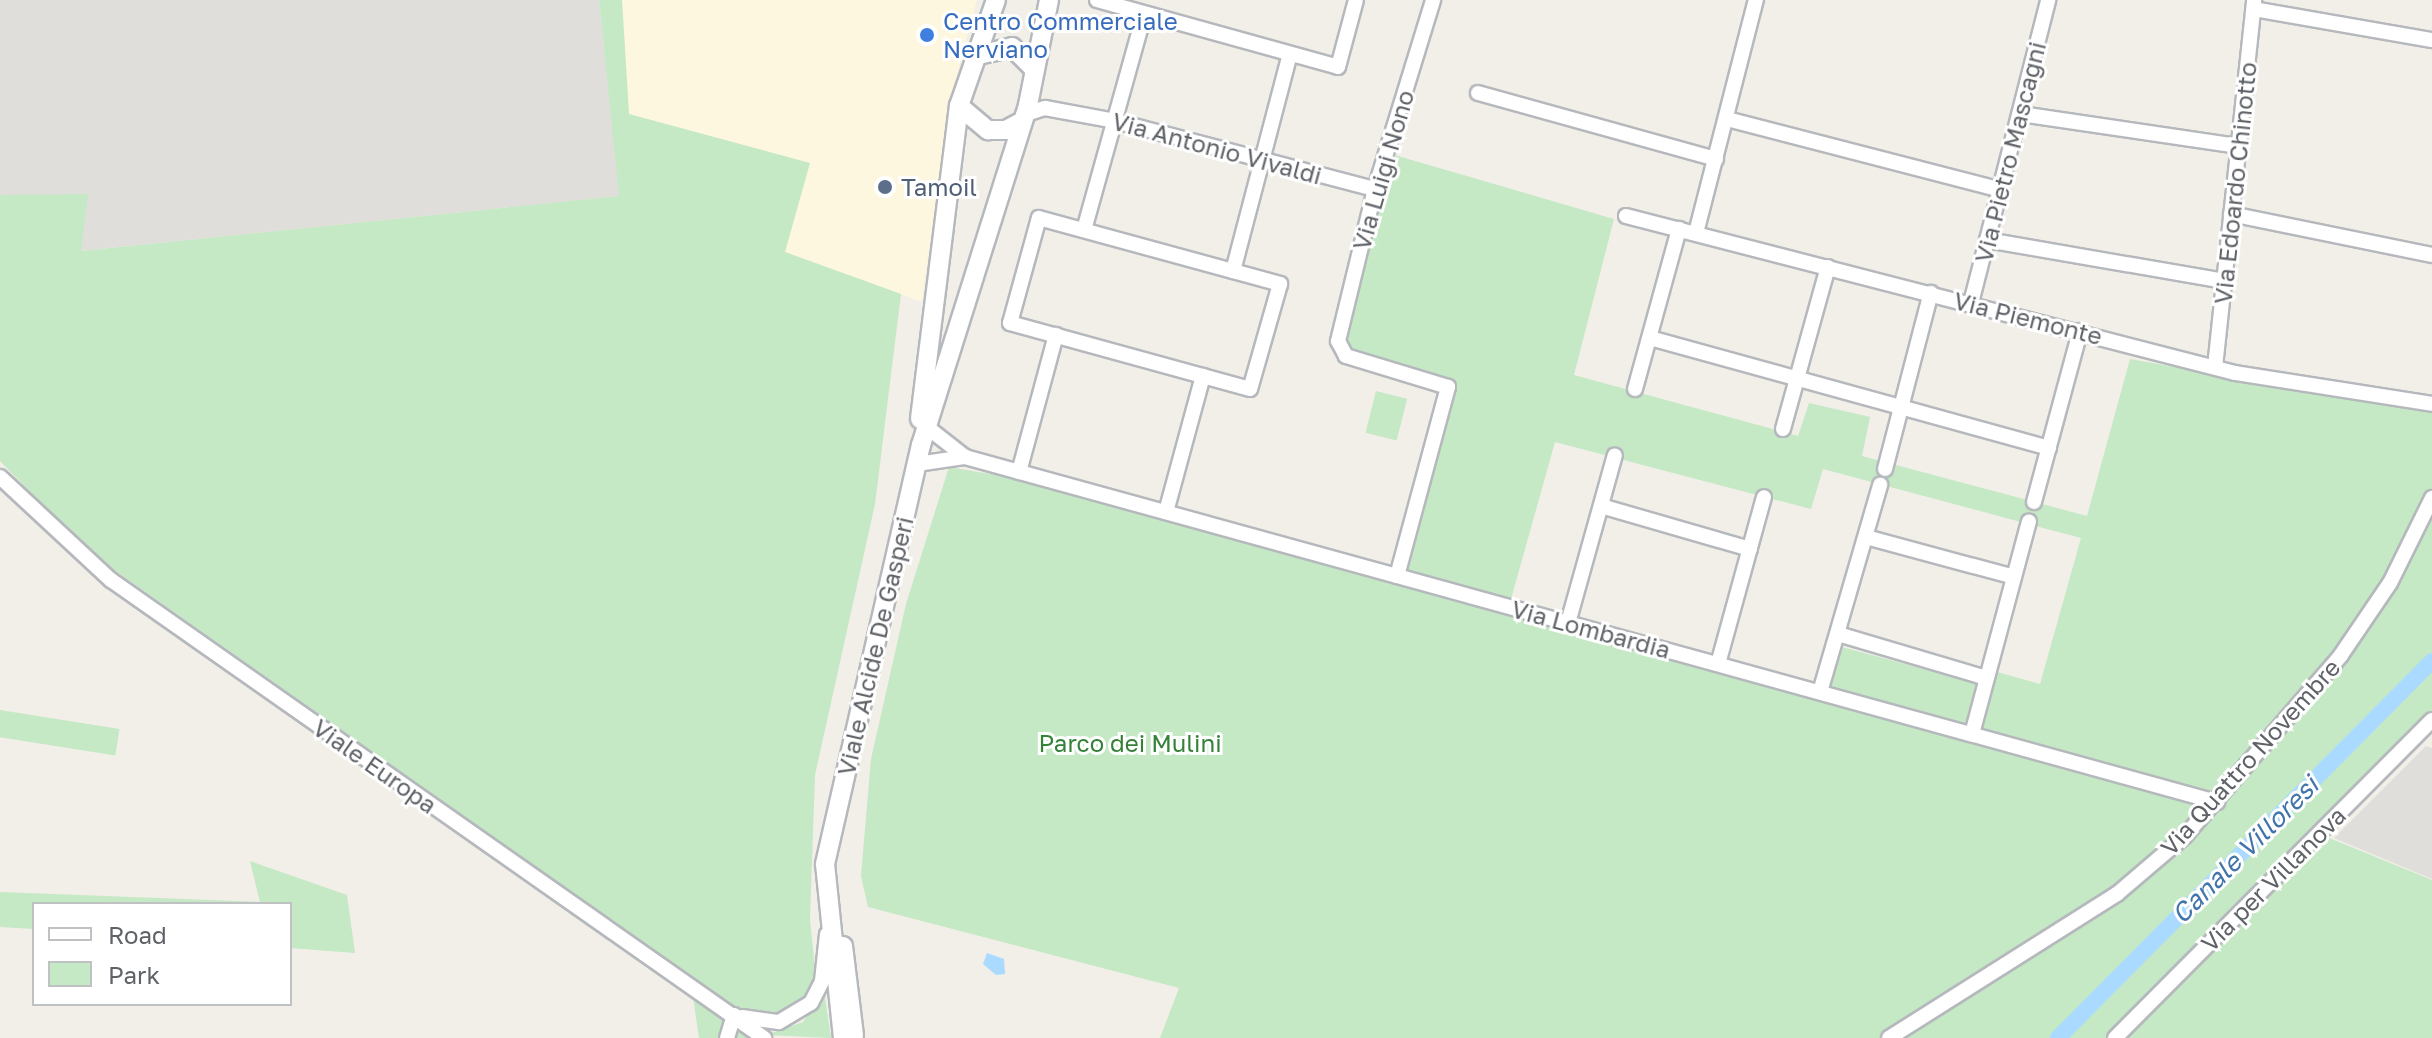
<!DOCTYPE html>
<style>
body{margin:0}
#map{position:relative;width:2432px;height:1038px;overflow:hidden;background:#f1efe8;font-family:"Golos Text",sans-serif}
div>[style]{position:absolute}
[style*='--x']{left:calc(var(--x)*1px);top:calc(var(--y)*1px);width:calc(var(--w)*1px);rotate:calc(var(--a)*1deg)}
.commercial>*{inset:0;background:#fef7e0}
.industrial>*{inset:0;background:#e0deda}
.green>*{inset:0;background:#c5e8c5;transform-origin:0 0}
.water>*{inset:0;background:#aadaff}
.canal>*{height:16px;margin:-8px;padding:0 8px;transform-origin:8px;border-radius:8px;background:#aadaff}
.roads{filter:drop-shadow(2px 0 #b5b8bc) drop-shadow(-2px 0 #b5b8bc) drop-shadow(0 2px #b5b8bc) drop-shadow(0 -2px #b5b8bc)}
.minor>*{height:14px;margin:-7px;padding:0 7px;transform-origin:7px;border-radius:7px;background:#fff}
.tertiary>*{height:18px;margin:-9px;padding:0 9px;transform-origin:9px;border-radius:9px;background:#fff}
.dots>*{width:22px;height:22px;translate:-50% -50%;box-sizing:border-box;border:4px solid #fff;border-radius:50%}
span{translate:-50% -50%;white-space:nowrap;text-align:center;line-height:1.15;-webkit-text-stroke:6px #fff;paint-order:stroke}
.shop-label{font-size:24px;color:#366cbe}
.left{translate:0 -50%;text-align:left}
.street-label{font-size:24px;color:#5f6368}
.service-label{font-size:24px;color:#4e5e75}
.park-label{font-size:24px;color:#348238}
.water-label{font-size:26px;color:#4174aa;font-style:italic}
.legend{position:absolute;left:32px;top:902px;width:260px;height:104px;box-sizing:border-box;background:#fff;border:2px solid #bfc1c3;margin:0;padding:10px 14px;list-style:none;font-size:24px;color:#5f6368}
.legend li{display:flex;align-items:center;gap:16px;height:40px}
.legend b{width:40px;border:2px solid #bfc1c3}
</style>
<div id="map">
<div class="commercial">
<div style="clip-path:polygon(622px 0,977px 0,949px 104px,922px 302px,785px 252px,809px 163px,629px 114px)"></div>
</div>
<div class="industrial">
<div style="clip-path:polygon(0 0,599px 0,620px 196px,80px 251px,0 200px)"></div>
<div style="clip-path:polygon(2426px 746px,2432px 748px,2432px 879px,2334px 838px)"></div>
</div>
<div class="green">
<div style="clip-path:polygon(599px 0,622px 0,629px 114px,810px 163px,785px 252px,901px 294px,875px 504px,815px 775px,810px 919px,816px 979px,809px 997px,779px 1016px,747px 1013px,736px 1006px,753px 1038px,699px 1038px,690px 976px,90px 553px,0 461px,0 195px,88px 194px,81px 251px,619px 196px)"></div>
<div style="clip-path:polygon(1391px 154px,1614px 219px,1574px 375px,1798px 436px,1809px 403px,1870px 417px,1862px 456px,2087px 516px,2130px 359px,2432px 413px,2432px 711px,2365px 779px,2322px 835px,2432px 880px,2432px 1038px,1160px 1038px,1179px 988px,868px 907px,861px 876px,871px 759px,906px 604px,949px 467px,1031px 481px,1824px 702px,1842px 647px,1990px 687px,1997px 672px,2040px 684px,2081px 538px,1823px 469px,1811px 509px,1555px 442px,1511px 599px,1402px 572px,1453px 383px,1352px 351px,1345px 341px)"></div>
<div style="left:1376px;top:391px;width:32px;height:43px;rotate:14deg"></div>
<div style="left:0;top:710px;width:121px;height:27px;rotate:9deg"></div>
<div style="clip-path:polygon(250px 861px,347px 895px,355px 953px,290px 948px,290px 904px,34px 904px,34px 929px,0 927px,0 892px,260px 902px)"></div>
<div style="clip-path:polygon(824px 991px,831px 1038px,766px 1035px,803px 1022px)"></div>
</div>
<div class="water">
<div style="clip-path:polygon(987px 953px,1004px 959px,1005px 974px,996px 975px,983px 964px)"></div>
</div>
<div class="canal">
<div style="--x:2058;--y:1038;--w:531;--a:-45.23"></div>
</div>
<div class="roads">
<div class="minor">
<div style="--x:1097;--y:0;--w:250;--a:15.5"></div>
<div style="--x:1338;--y:67;--w:69;--a:-75"></div>
<div style="--x:2254;--y:9;--w:181;--a:9.9"></div>
<div style="--x:1478;--y:93;--w:247;--a:15.5"></div>
<div style="--x:2021;--y:114;--w:220;--a:8.4"></div>
<div style="--x:1023;--y:115;--w:23;--a:-18"></div>
<div style="--x:1045;--y:108;--w:71;--a:10.5"></div>
<div style="--x:1115;--y:121;--w:269;--a:14.7"></div>
<div style="--x:1727;--y:119;--w:283;--a:14.5"></div>
<div style="--x:2231;--y:214;--w:205;--a:11.5"></div>
<div style="--x:1626;--y:216;--w:629;--a:14.46"></div>
<div style="--x:2235;--y:373;--w:199;--a:8.9"></div>
<div style="--x:1039;--y:218;--w:250;--a:15.3"></div>
<div style="--x:1280;--y:284;--w:109;--a:105.9"></div>
<div style="--x:1250;--y:389;--w:249;--a:-164.6"></div>
<div style="--x:1010;--y:323;--w:109;--a:-74.6"></div>
<div style="--x:1084;--y:230;--w:223;--a:-74.4"></div>
<div style="--x:1696;--y:233;--w:241;--a:-75.6"></div>
<div style="--x:1987;--y:240;--w:241;--a:9.8"></div>
<div style="--x:1233;--y:271;--w:224;--a:-75.3"></div>
<div style="--x:1971;--y:303;--w:313;--a:-75.7"></div>
<div style="--x:1650;--y:338;--w:414;--a:15.4"></div>
<div style="--x:2215;--y:367;--w:369;--a:-83.9"></div>
<div style="--x:1635;--y:389;--w:166;--a:-74.6"></div>
<div style="--x:927;--y:427;--w:48;--a:38.3"></div>
<div style="--x:965;--y:457;--w:1299;--a:15.41"></div>
<div style="--x:1783;--y:429;--w:168;--a:-74.5"></div>
<div style="--x:917;--y:464;--w:49;--a:-8.3"></div>
<div style="--x:1885;--y:469;--w:182;--a:-75.4"></div>
<div style="--x:1019;--y:472;--w:142;--a:-74.9"></div>
<div style="--x:0;--y:477;--w:151;--a:42.9"></div>
<div style="--x:111;--y:580;--w:798;--a:35.04"></div>
<div style="--x:2034;--y:502;--w:177;--a:-74.9"></div>
<div style="--x:1601;--y:506;--w:155;--a:16.1"></div>
<div style="--x:1166;--y:512;--w:141;--a:-74.8"></div>
<div style="--x:1866;--y:537;--w:153;--a:15.1"></div>
<div style="--x:1397;--y:576;--w:196;--a:-74.9"></div>
<div style="--x:1448;--y:387;--w:107;--a:-163.1"></div>
<div style="--x:1346;--y:356;--w:17;--a:-118"></div>
<div style="--x:1338;--y:341;--w:156;--a:-76.3"></div>
<div style="--x:1375;--y:189;--w:198;--a:-72.9"></div>
<div style="--x:1568;--y:623;--w:174;--a:-74.4"></div>
<div style="--x:1838;--y:634;--w:155;--a:16.5"></div>
<div style="--x:1718;--y:664;--w:173;--a:-74.6"></div>
<div style="--x:1820;--y:692;--w:216;--a:-73.8"></div>
<div style="--x:1972;--y:734;--w:220;--a:-75"></div>
<div style="--x:742;--y:1017;--w:37;--a:8"></div>
<div style="--x:779;--y:1022;--w:37;--a:-31"></div>
<div style="--x:811;--y:1003;--w:25;--a:-63"></div>
<div style="--x:822;--y:981;--w:47;--a:-83.9"></div>
<div style="--x:727;--y:1038;--w:24;--a:-73"></div>
<div style="--x:1889;--y:1038;--w:270;--a:-32.3"></div>
<div style="--x:2117;--y:894;--w:89;--a:-40.5"></div>
<div style="--x:2185;--y:836;--w:239;--a:-49.2"></div>
<div style="--x:2341;--y:655;--w:87;--a:-55.8"></div>
<div style="--x:2390;--y:583;--w:95;--a:-63.7"></div>
<div style="--x:2115;--y:1038;--w:449;--a:-45.1"></div>
</div>
<div class="tertiary">
<div style="--x:974;--y:56;--w:39;--a:-13"></div>
<div style="--x:1012;--y:47;--w:30;--a:45"></div>
<div style="--x:959;--y:106;--w:38;--a:40"></div>
<div style="--x:988;--y:130;--w:18;--a:0"></div>
<div style="--x:1006;--y:130;--w:17;--a:-28"></div>
<div style="--x:920;--y:419;--w:315;--a:-82.9"></div>
<div style="--x:959;--y:106;--w:112;--a:-70.8"></div>
<div style="--x:843;--y:946;--w:90;--a:83"></div>
<div style="--x:843;--y:1038;--w:175;--a:-95.9"></div>
<div style="--x:825;--y:864;--w:430;--a:-77.1"></div>
<div style="--x:921;--y:445;--w:356;--a:-72.5"></div>
<div style="--x:1028;--y:105;--w:107;--a:-78.7"></div>
</div>
</div>
<div class="dots">
<div style="left:927px;top:35px;background:#3f7fe0"></div>
<div style="left:885px;top:187px;background:#5c6f8a"></div>
</div>
<div class="shop-label">
<span class="left" style="left:943px;top:35px">Centro Commerciale<br>Nerviano</span>
</div>
<div class="street-label">
<span style="left:1217px;top:148px;rotate:15deg">Via Antonio Vivaldi</span>
<span style="left:2010px;top:152px;rotate:-76deg">Via Pietro Mascagni</span>
<span style="left:1383px;top:170px;rotate:-74deg">Via Luigi Nono</span>
<span style="left:2235px;top:183px;rotate:-84deg">Via Edoardo Chinotto</span>
<span style="left:2028px;top:318px;rotate:14deg">Via Piemonte</span>
<span style="left:1591px;top:629px;rotate:15deg">Via Lombardia</span>
<span style="left:875px;top:646px;rotate:-77deg">Viale Alcide De Gasperi</span>
<span style="left:2250px;top:757px;rotate:-48deg">Via Quattro Novembre</span>
<span style="left:375px;top:766px;rotate:35deg">Viale Europa</span>
<span style="left:2273px;top:879px;rotate:-45deg">Via per Villanova</span>
</div>
<div class="service-label">
<span class="left" style="left:901px;top:187px">Tamoil</span>
</div>
<div class="park-label">
<span style="left:1130px;top:743px">Parco dei Mulini</span>
</div>
<div class="water-label">
<span style="left:2245px;top:850px;rotate:-45deg">Canale Villoresi</span>
</div>
<ul class="legend">
<li><b style="height:10px;background:#fff"></b>Road</li>
<li><b style="height:22px;background:#c5e8c5"></b>Park</li>
</ul>
</div>
